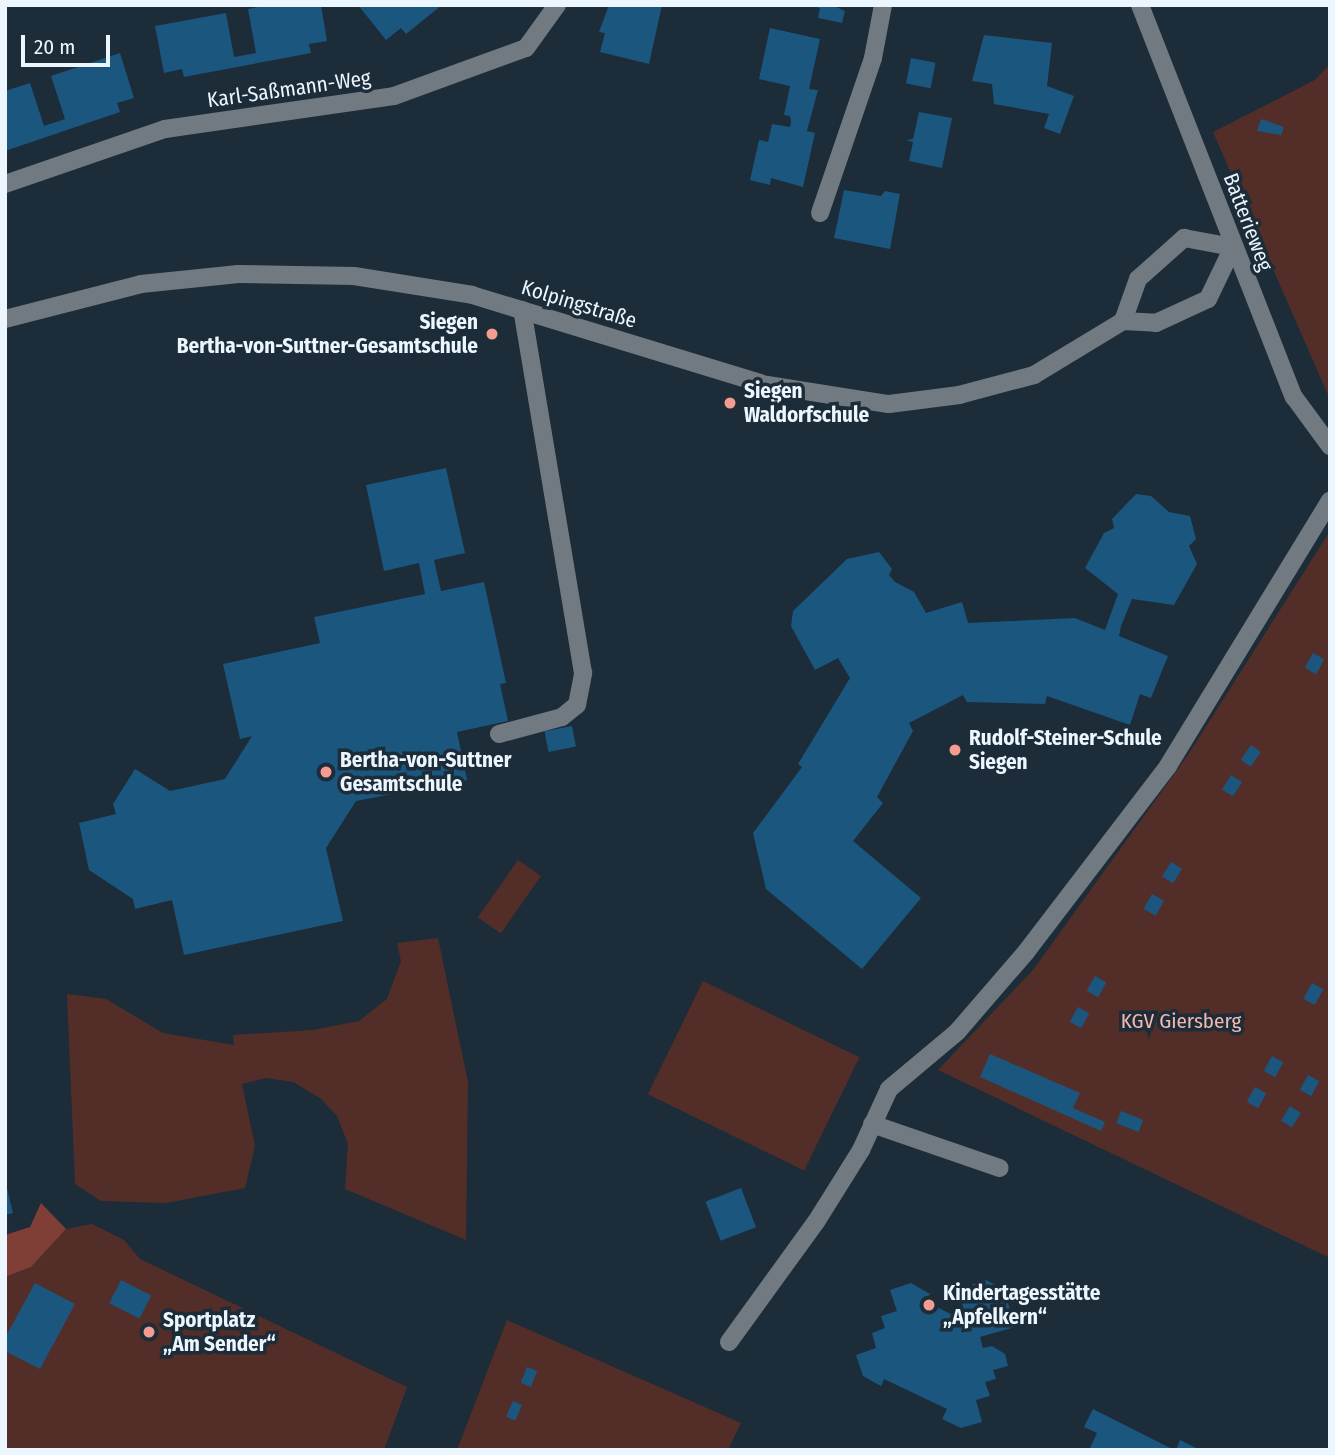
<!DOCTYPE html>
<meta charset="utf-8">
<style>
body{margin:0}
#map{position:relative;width:1335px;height:1455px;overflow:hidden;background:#1c2c39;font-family:"Fira Sans Condensed",sans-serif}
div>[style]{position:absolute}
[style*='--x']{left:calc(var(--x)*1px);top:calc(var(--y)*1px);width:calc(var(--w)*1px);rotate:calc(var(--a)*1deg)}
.green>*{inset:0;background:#532e29;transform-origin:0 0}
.forest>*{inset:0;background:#7f3f37}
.building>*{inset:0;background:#1b567f;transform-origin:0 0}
.minor>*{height:18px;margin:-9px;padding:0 9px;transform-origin:9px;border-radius:9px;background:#727a81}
.dots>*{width:19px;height:19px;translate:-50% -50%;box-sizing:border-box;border:4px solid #1c2c39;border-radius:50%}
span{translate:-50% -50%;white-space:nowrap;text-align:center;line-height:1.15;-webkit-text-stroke:7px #1c2c39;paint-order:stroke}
.street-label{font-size:21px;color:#ecf6ff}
.poi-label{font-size:21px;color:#ecf6ff;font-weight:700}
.right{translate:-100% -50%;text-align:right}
.left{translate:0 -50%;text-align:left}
.park-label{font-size:21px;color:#f5b8af}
.frame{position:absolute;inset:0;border:7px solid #ecf6ff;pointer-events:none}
.scale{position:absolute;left:21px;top:35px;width:89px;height:32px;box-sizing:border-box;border:4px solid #ecf6ff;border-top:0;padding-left:9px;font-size:21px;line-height:24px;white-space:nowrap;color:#ecf6ff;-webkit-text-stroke:5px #1c2c39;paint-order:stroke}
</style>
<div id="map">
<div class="green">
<div style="clip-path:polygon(1330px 64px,1330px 397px,1329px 397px,1213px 132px,1315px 80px)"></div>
<div style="clip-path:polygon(1330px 531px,1330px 1258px,938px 1070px,1033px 970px,1188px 755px)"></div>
<div style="left:518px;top:860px;width:28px;height:70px;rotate:35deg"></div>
<div style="clip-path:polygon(438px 938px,468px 1082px,466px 1240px,345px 1189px,348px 1144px,337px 1116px,320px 1098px,293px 1082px,266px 1078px,242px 1084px,255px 1146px,245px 1188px,166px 1203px,101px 1201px,75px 1184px,67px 994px,106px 999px,163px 1033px,234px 1045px,233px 1035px,313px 1030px,359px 1021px,387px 999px,401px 961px,397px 943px)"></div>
<div style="left:703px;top:981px;width:174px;height:126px;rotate:26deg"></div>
<div style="clip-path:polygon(92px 1224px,124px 1240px,140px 1259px,407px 1387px,384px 1450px,5px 1450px,5px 1277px,31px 1267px,66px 1229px)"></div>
<div style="clip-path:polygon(507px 1320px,741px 1423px,728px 1450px,457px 1450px)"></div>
</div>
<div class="forest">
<div style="clip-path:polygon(41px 1203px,66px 1229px,31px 1267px,5px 1277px,5px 1235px,30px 1227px)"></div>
</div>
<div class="building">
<div style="clip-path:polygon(269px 5px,321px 5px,327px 41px,309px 44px,311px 53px,184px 77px,182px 69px,164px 73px,155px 26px,226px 13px,234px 57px,256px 53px,248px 9px)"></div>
<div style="clip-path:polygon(358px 5px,442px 5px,406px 34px,401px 28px,386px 40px)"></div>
<div style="clip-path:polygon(609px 5px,662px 5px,649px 64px,600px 52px,605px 33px,599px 32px)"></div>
<div style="clip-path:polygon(832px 5px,845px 11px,842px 23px,818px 18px,820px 8px,812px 6px)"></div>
<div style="clip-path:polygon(770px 28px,820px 39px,809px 89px,818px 90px,807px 131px,815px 133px,803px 187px,771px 178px,770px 185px,750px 180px,759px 140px,768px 142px,772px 124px,790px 127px,791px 123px,790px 116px,784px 115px,790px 86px,759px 79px)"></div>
<div style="clip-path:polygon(984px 35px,1052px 43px,1047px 86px,1074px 96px,1060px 134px,1044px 128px,1049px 114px,994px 104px,992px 84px,972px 81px)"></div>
<div style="clip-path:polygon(120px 53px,134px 98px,117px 103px,120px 112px,5px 151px,5px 91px,30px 83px,44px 126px,65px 119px,51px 76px)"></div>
<div style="left:911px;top:58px;width:25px;height:26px;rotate:11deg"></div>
<div style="clip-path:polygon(919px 112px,952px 118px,942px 168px,909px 161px,913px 142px,906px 140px,913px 139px)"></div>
<div style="clip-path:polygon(1261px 119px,1284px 127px,1281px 135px,1257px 131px)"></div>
<div style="clip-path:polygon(844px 190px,881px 196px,885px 191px,900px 194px,890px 249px,834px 238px)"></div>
<div style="clip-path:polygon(446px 468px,465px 553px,434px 560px,441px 591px,484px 582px,506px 683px,500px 684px,508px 721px,457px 732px,467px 780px,356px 801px,326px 848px,343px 921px,184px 955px,172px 900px,135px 909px,133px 899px,89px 870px,79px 823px,116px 814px,113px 804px,135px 769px,170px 791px,225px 779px,252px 736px,240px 739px,223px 664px,320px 643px,314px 617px,425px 594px,419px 563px,384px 571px,366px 485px)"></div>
<div style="clip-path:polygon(1136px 494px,1151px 496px,1169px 512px,1190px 516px,1196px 539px,1189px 546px,1197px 564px,1174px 605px,1132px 599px,1121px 626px,1119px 636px,1168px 656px,1151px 698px,1140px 694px,1130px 725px,1047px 696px,1045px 704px,967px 702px,963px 695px,909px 723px,913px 731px,877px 797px,883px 803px,853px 841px,921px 898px,862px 969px,766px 889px,753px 833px,802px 767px,798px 764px,850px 678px,838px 658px,815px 670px,791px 626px,793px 611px,847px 559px,879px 552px,892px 569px,889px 575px,895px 582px,914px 592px,926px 613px,962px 602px,968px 623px,1075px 618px,1105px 630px,1118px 594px,1085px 568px,1104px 533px,1114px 528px,1112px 519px)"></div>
<div style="left:1313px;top:653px;width:13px;height:17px;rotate:29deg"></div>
<div style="left:572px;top:726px;width:21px;height:28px;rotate:79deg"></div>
<div style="left:1251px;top:745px;width:12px;height:18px;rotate:35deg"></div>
<div style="left:1231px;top:775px;width:13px;height:17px;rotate:32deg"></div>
<div style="left:1171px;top:862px;width:13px;height:17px;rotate:32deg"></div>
<div style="left:1152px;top:894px;width:14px;height:17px;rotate:30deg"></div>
<div style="left:1095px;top:976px;width:13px;height:17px;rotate:29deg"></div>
<div style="left:1312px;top:983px;width:13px;height:18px;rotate:29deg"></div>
<div style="left:1078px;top:1007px;width:13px;height:17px;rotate:29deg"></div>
<div style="clip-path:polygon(990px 1054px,1080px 1093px,1073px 1108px,1105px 1122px,1101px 1131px,980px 1077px)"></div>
<div style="left:1272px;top:1056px;width:13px;height:17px;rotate:29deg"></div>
<div style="left:1308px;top:1075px;width:13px;height:17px;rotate:29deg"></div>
<div style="left:1255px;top:1087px;width:13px;height:17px;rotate:29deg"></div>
<div style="left:1290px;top:1106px;width:13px;height:17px;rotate:32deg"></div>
<div style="left:1121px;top:1111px;width:24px;height:13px;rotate:22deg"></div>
<div style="clip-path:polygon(5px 1180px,13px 1213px,5px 1215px)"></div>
<div style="left:741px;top:1188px;width:42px;height:38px;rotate:69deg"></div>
<div style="left:121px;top:1280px;width:34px;height:26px;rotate:27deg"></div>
<div style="clip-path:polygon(986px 1280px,1004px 1289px,1015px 1327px,980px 1337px,983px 1348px,992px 1346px,1005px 1354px,1008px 1366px,993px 1370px,996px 1379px,985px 1382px,990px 1396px,976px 1400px,982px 1422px,961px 1428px,942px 1419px,947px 1409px,884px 1379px,881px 1386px,863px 1376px,856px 1355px,876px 1348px,872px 1333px,885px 1328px,881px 1316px,897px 1311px,890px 1290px,911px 1283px,930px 1294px,926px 1301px,956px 1317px,973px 1284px)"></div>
<div style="clip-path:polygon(35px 1283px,75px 1304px,40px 1369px,5px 1351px,5px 1338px)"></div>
<div style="left:527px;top:1367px;width:11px;height:17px;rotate:22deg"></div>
<div style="left:513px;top:1401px;width:10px;height:17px;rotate:24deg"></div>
<div style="clip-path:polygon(1093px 1409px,1174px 1450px,1089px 1450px,1097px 1433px,1084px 1427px)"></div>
<div style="clip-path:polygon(1180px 1440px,1200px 1450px,1176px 1450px)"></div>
</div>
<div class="minor">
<div style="--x:1140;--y:5;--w:421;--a:68.6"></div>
<div style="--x:1294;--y:397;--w:61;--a:53.7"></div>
<div style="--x:5;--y:184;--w:169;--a:-19"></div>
<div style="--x:165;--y:129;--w:231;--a:-8.2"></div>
<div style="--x:394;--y:96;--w:140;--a:-20"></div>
<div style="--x:526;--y:48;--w:53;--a:-54.2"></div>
<div style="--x:820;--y:213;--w:164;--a:-71.1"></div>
<div style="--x:873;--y:58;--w:54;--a:-79.3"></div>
<div style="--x:5;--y:319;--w:140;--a:-14.4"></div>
<div style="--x:141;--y:284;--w:98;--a:-5.9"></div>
<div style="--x:238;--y:274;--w:116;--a:1"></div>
<div style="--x:354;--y:276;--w:120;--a:9.1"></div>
<div style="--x:472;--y:295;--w:308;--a:17"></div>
<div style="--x:767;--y:385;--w:123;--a:8.9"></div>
<div style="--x:889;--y:404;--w:71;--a:-7.3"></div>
<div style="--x:959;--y:395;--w:78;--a:-14.9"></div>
<div style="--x:1034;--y:375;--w:104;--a:-31.2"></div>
<div style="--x:1123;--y:321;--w:33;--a:3"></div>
<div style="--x:1156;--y:323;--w:57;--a:-24.8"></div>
<div style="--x:1208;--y:299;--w:58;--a:-64.3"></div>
<div style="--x:1123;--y:321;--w:45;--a:-70.3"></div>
<div style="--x:1138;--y:279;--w:62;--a:-41.7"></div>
<div style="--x:1184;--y:238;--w:50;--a:10.4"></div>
<div style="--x:499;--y:734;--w:65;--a:-15.1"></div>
<div style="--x:562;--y:717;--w:19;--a:-39"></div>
<div style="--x:577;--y:705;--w:33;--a:-79"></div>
<div style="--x:583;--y:673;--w:368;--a:-99.5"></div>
<div style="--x:872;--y:1124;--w:135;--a:19"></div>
<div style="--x:729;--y:1342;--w:148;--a:-54.1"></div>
<div style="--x:816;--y:1222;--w:85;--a:-58"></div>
<div style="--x:861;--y:1150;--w:67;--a:-65.3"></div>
<div style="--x:889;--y:1089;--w:89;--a:-40"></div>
<div style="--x:957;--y:1032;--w:106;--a:-49.2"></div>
<div style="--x:1026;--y:952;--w:234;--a:-52.6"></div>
<div style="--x:1168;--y:766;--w:311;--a:-58.6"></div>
</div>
<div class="dots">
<div style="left:492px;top:334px;background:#f59c90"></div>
<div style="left:730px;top:403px;background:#f59c90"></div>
<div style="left:955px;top:750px;background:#f59c90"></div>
<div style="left:326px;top:772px;background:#f59c90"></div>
<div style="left:929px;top:1305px;background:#f59c90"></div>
<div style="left:149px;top:1332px;background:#f59c90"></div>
</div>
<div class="street-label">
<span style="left:289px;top:89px;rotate:-8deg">Karl-Saßmann-Weg</span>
<span style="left:1248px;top:222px;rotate:69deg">Batterieweg</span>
<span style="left:579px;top:304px;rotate:17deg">Kolpingstraße</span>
</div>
<div class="poi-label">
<span class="right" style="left:478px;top:334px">Siegen<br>Bertha-von-Suttner-Gesamtschule</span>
<span class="left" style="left:744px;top:403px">Siegen<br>Waldorfschule</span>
<span class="left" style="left:969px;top:750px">Rudolf-Steiner-Schule<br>Siegen</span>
<span class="left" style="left:340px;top:772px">Bertha-von-Suttner<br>Gesamtschule</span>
<span class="left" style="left:943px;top:1305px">Kindertagesstätte<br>„Apfelkern“</span>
<span class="left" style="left:163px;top:1332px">Sportplatz<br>„Am Sender“</span>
</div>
<div class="park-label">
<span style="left:1181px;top:1021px">KGV Giersberg</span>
</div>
<div class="frame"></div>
<div class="scale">20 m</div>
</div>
